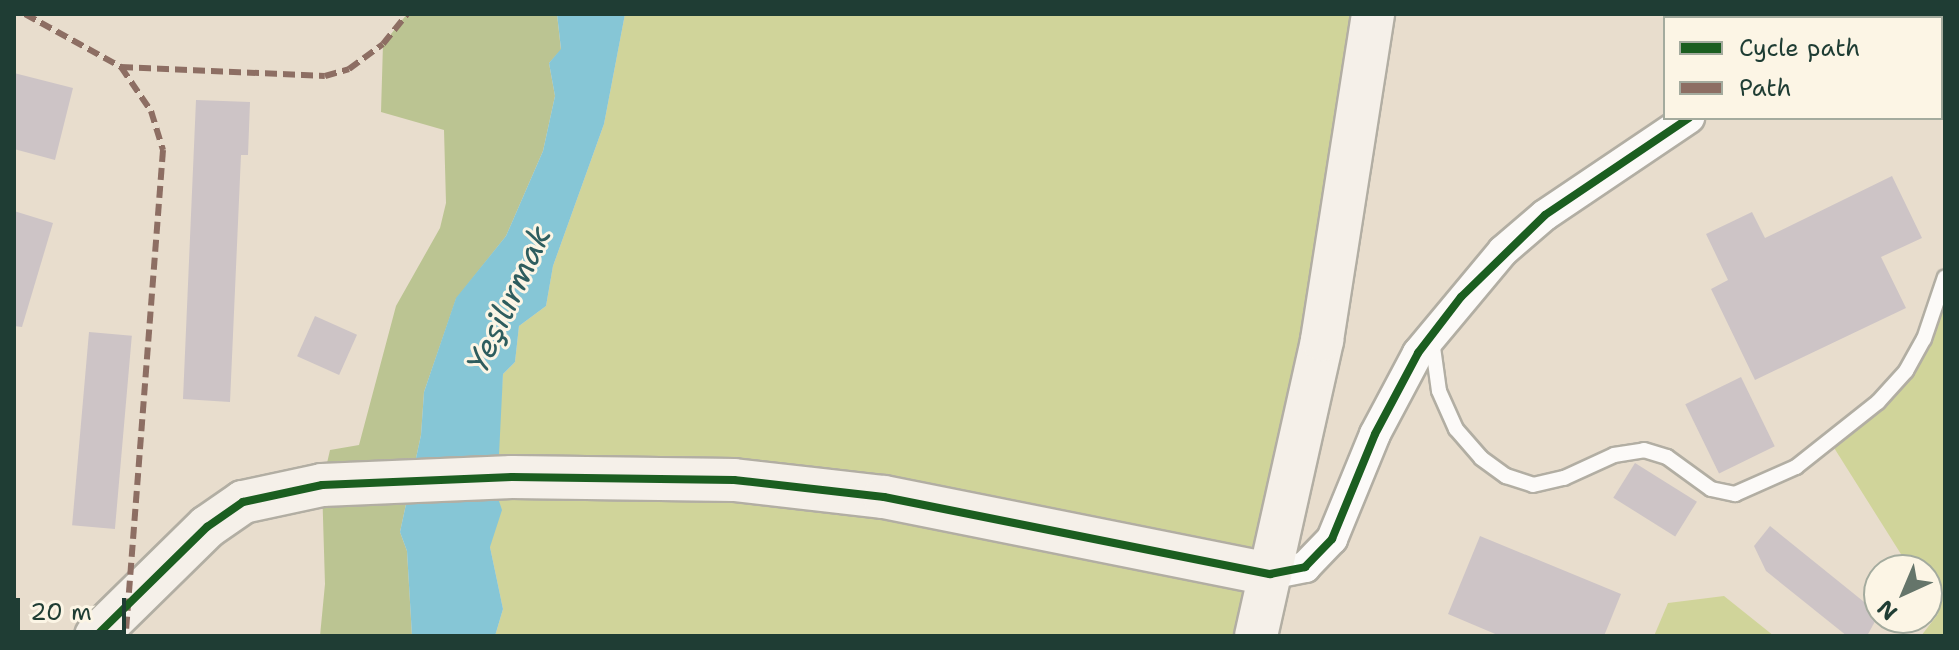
<!DOCTYPE html>
<meta charset="utf-8">
<style>
body{margin:0}
#map{position:relative;width:1959px;height:650px;overflow:hidden;background:#e8ddcd;font-family:"Shantell Sans",sans-serif}
div>[style]{position:absolute}
[style*='--x']{left:calc(var(--x)*1px);top:calc(var(--y)*1px);width:calc(var(--w)*1px);rotate:calc(var(--a)*1deg)}
.green>*{inset:0;background:#d0d49a}
.forest>*{inset:0;background:#bbc492}
.water>*{inset:0;background:#86c6d6}
.building>*{inset:0;background:#cdc4c6;transform-origin:0 0}
.roads{filter:drop-shadow(2px 0 #b2aea3) drop-shadow(-2px 0 #b2aea3) drop-shadow(0 2px #b2aea3) drop-shadow(0 -2px #b2aea3)}
.lane>*{height:14px;margin:-7px;padding:0 7px;transform-origin:7px;border-radius:7px;background:#fcfaf8}
.street>*{height:30px;margin:-15px;padding:0 15px;transform-origin:15px;border-radius:15px;background:#fcfaf8}
.secondary>*{height:42px;margin:-21px;padding:0 21px;transform-origin:21px;border-radius:21px;background:#f5f0e9}
.quiet>*{height:6px;margin-top:-3px;transform-origin:0;background:repeating-linear-gradient(90deg,#8d6e63 0 12px,transparent 0 18px)}
.cycleway>*{height:8px;margin:-4px;padding:0 4px;transform-origin:4px;border-radius:4px;background:#1b5e20}
span{translate:-50% -50%;white-space:nowrap;text-align:center;line-height:1.15;-webkit-text-stroke:6px #fcf5e5;paint-order:stroke}
.water-label{font-size:32px;color:#2e5d5e;font-style:italic}
.frame{position:absolute;inset:0;border:16px solid #1f3d34;pointer-events:none}
.legend{position:absolute;left:1663px;top:16px;width:280px;height:104px;box-sizing:border-box;background:#fcf5e5;border:2px solid #a4ab9e;margin:0;padding:10px 14px;list-style:none;font-size:24px;color:#1f3d34}
.legend li{display:flex;align-items:center;gap:16px;height:40px}
.legend b{width:40px;border:2px solid #a4ab9e}
.north{position:absolute;left:1863px;top:554px;width:80px;height:80px;box-sizing:border-box;background:#fcf5e5;border:2px solid #a4ab9e;border-radius:50%;rotate:224deg;font-size:22px;font-weight:700;line-height:32px;text-align:center;color:#1f3d34}
.north::after{content:'';display:block;margin:auto;width:28px;height:36px;background:#65756a;clip-path:polygon(50% 0,100% 100%,50% 72%,0 100%)}
.scale{position:absolute;left:16px;top:598px;width:110px;height:36px;box-sizing:border-box;border:4px solid #1f3d34;border-top:0;padding-left:10px;font-size:24px;line-height:28px;white-space:nowrap;color:#1f3d34;-webkit-text-stroke:6px #fcf5e5;paint-order:stroke}
</style>
<div id="map">
<div class="green">
<div style="clip-path:polygon(625px 14px,1373px 14px,1256px 636px,495px 636px,503px 609px,490px 547px,503px 374px,515px 362px,519px 326px,546px 306px,553px 266px,604px 124px)"></div>
<div style="clip-path:polygon(1940px 303px,1945px 304px,1945px 636px,1921px 636px,1938px 614px,1927px 597px,1927px 570px,1911px 570px,1831px 443px,1906px 371px)"></div>
<div style="clip-path:polygon(1724px 596px,1774px 636px,1654px 636px,1668px 603px)"></div>
</div>
<div class="forest">
<div style="clip-path:polygon(407px 14px,557px 14px,561px 50px,549px 63px,555px 96px,543px 151px,506px 236px,456px 299px,424px 392px,421px 435px,400px 532px,407px 551px,412px 636px,320px 636px,325px 584px,322px 485px,330px 450px,359px 445px,396px 306px,440px 228px,446px 203px,444px 130px,381px 112px,383px 44px)"></div>
</div>
<div class="water">
<div style="clip-path:polygon(557px 14px,625px 14px,604px 124px,553px 266px,546px 306px,519px 326px,515px 362px,503px 374px,497px 495px,502px 510px,490px 547px,503px 609px,495px 636px,412px 636px,407px 551px,400px 532px,421px 435px,424px 392px,456px 298px,506px 236px,543px 151px,555px 96px,549px 63px,561px 49px)"></div>
</div>
<div class="building">
<div style="clip-path:polygon(14px 73px,73px 88px,55px 160px,14px 149px)"></div>
<div style="clip-path:polygon(196px 100px,250px 102px,248px 155px,241px 155px,230px 402px,183px 399px)"></div>
<div style="clip-path:polygon(1892px 176px,1922px 238px,1881px 257px,1906px 308px,1755px 380px,1711px 289px,1728px 280px,1706px 234px,1752px 212px,1765px 238px)"></div>
<div style="clip-path:polygon(14px 211px,53px 223px,22px 327px,14px 326px)"></div>
<div style="left:315px;top:316px;width:46px;height:44px;rotate:24deg"></div>
<div style="left:89px;top:332px;width:43px;height:194px;rotate:5deg"></div>
<div style="left:1741px;top:377px;width:77px;height:62px;rotate:64deg"></div>
<div style="left:1635px;top:463px;width:73px;height:41px;rotate:32deg"></div>
<div style="clip-path:polygon(1770px 526px,1879px 614px,1867px 636px,1847px 636px,1766px 571px,1754px 546px)"></div>
<div style="clip-path:polygon(1480px 536px,1621px 594px,1604px 636px,1500px 636px,1448px 614px)"></div>
</div>
<div class="roads">
<div class="lane">
<div style="--x:1902;--y:14;--w:5;--a:53"></div>
<div style="--x:1941;--y:67;--w:6;--a:51"></div>
<div style="--x:1432;--y:340;--w:51;--a:82.2"></div>
<div style="--x:1439;--y:391;--w:42;--a:65.9"></div>
<div style="--x:1456;--y:429;--w:38;--a:49"></div>
<div style="--x:1481;--y:458;--w:31;--a:36"></div>
<div style="--x:1506;--y:476;--w:28;--a:18"></div>
<div style="--x:1533;--y:485;--w:32;--a:-13"></div>
<div style="--x:1564;--y:478;--w:55;--a:-24.7"></div>
<div style="--x:1614;--y:455;--w:30;--a:-9"></div>
<div style="--x:1644;--y:450;--w:24;--a:17"></div>
<div style="--x:1667;--y:457;--w:54;--a:36"></div>
<div style="--x:1711;--y:489;--w:25;--a:12"></div>
<div style="--x:1735;--y:494;--w:67;--a:-23.9"></div>
<div style="--x:1796;--y:467;--w:105;--a:-38.4"></div>
<div style="--x:1878;--y:402;--w:42;--a:-47.9"></div>
<div style="--x:1906;--y:371;--w:37;--a:-61"></div>
<div style="--x:1924;--y:339;--w:65;--a:-71.3"></div>
</div>
<div class="street">
<div style="--x:1843;--y:18;--w:7;--a:-34"></div>
<div style="--x:1270;--y:574;--w:36;--a:-11"></div>
<div style="--x:1305;--y:567;--w:39;--a:-46"></div>
<div style="--x:1332;--y:539;--w:113;--a:-67.7"></div>
<div style="--x:1375;--y:434;--w:92;--a:-62"></div>
<div style="--x:1418;--y:353;--w:133;--a:-50.2"></div>
<div style="--x:1503;--y:251;--w:55;--a:-40.6"></div>
<div style="--x:1545;--y:215;--w:174;--a:-34"></div>
</div>
<div class="secondary">
<div style="--x:96;--y:636;--w:156;--a:-44.5"></div>
<div style="--x:207;--y:527;--w:44;--a:-34.8"></div>
<div style="--x:243;--y:502;--w:81;--a:-12.1"></div>
<div style="--x:322;--y:485;--w:190;--a:-2.4"></div>
<div style="--x:512;--y:477;--w:222;--a:0.8"></div>
<div style="--x:734;--y:480;--w:151;--a:6.5"></div>
<div style="--x:884;--y:497;--w:394;--a:11.3"></div>
<div style="--x:1256;--y:636;--w:303;--a:-77.4"></div>
<div style="--x:1322;--y:340;--w:330;--a:-81.1"></div>
</div>
</div>
<div class="quiet">
<div style="--x:25;--y:14;--w:110;--a:28.9"></div>
<div style="--x:121;--y:67;--w:53;--a:55.7"></div>
<div style="--x:151;--y:111;--w:41;--a:72.9"></div>
<div style="--x:163;--y:150;--w:487;--a:94.4"></div>
<div style="--x:121;--y:67;--w:204;--a:2.5"></div>
<div style="--x:325;--y:76;--w:25;--a:-16"></div>
<div style="--x:349;--y:69;--w:42;--a:-36.3"></div>
<div style="--x:383;--y:44;--w:38;--a:-51"></div>
</div>
<div class="cycleway">
<div style="--x:96;--y:636;--w:156;--a:-44.5"></div>
<div style="--x:207;--y:527;--w:44;--a:-34.8"></div>
<div style="--x:243;--y:502;--w:81;--a:-12.1"></div>
<div style="--x:322;--y:485;--w:190;--a:-2.4"></div>
<div style="--x:512;--y:477;--w:222;--a:0.8"></div>
<div style="--x:734;--y:480;--w:151;--a:6.5"></div>
<div style="--x:884;--y:497;--w:394;--a:11.3"></div>
<div style="--x:1270;--y:574;--w:36;--a:-11"></div>
<div style="--x:1305;--y:567;--w:39;--a:-46"></div>
<div style="--x:1332;--y:539;--w:113;--a:-67.7"></div>
<div style="--x:1375;--y:434;--w:92;--a:-62"></div>
<div style="--x:1418;--y:353;--w:71;--a:-52.5"></div>
<div style="--x:1461;--y:297;--w:117;--a:-44.3"></div>
<div style="--x:1545;--y:215;--w:174;--a:-34"></div>
</div>
<div class="water-label">
<span style="left:509px;top:299px;rotate:-65deg">Yeşilırmak</span>
</div>
<div class="frame"></div>
<ul class="legend">
<li><b style="height:10px;background:#1b5e20"></b>Cycle path</li>
<li><b style="height:10px;background:#8d6e63"></b>Path</li>
</ul>
<div class="north">N</div>
<div class="scale">20 m</div>
</div>
